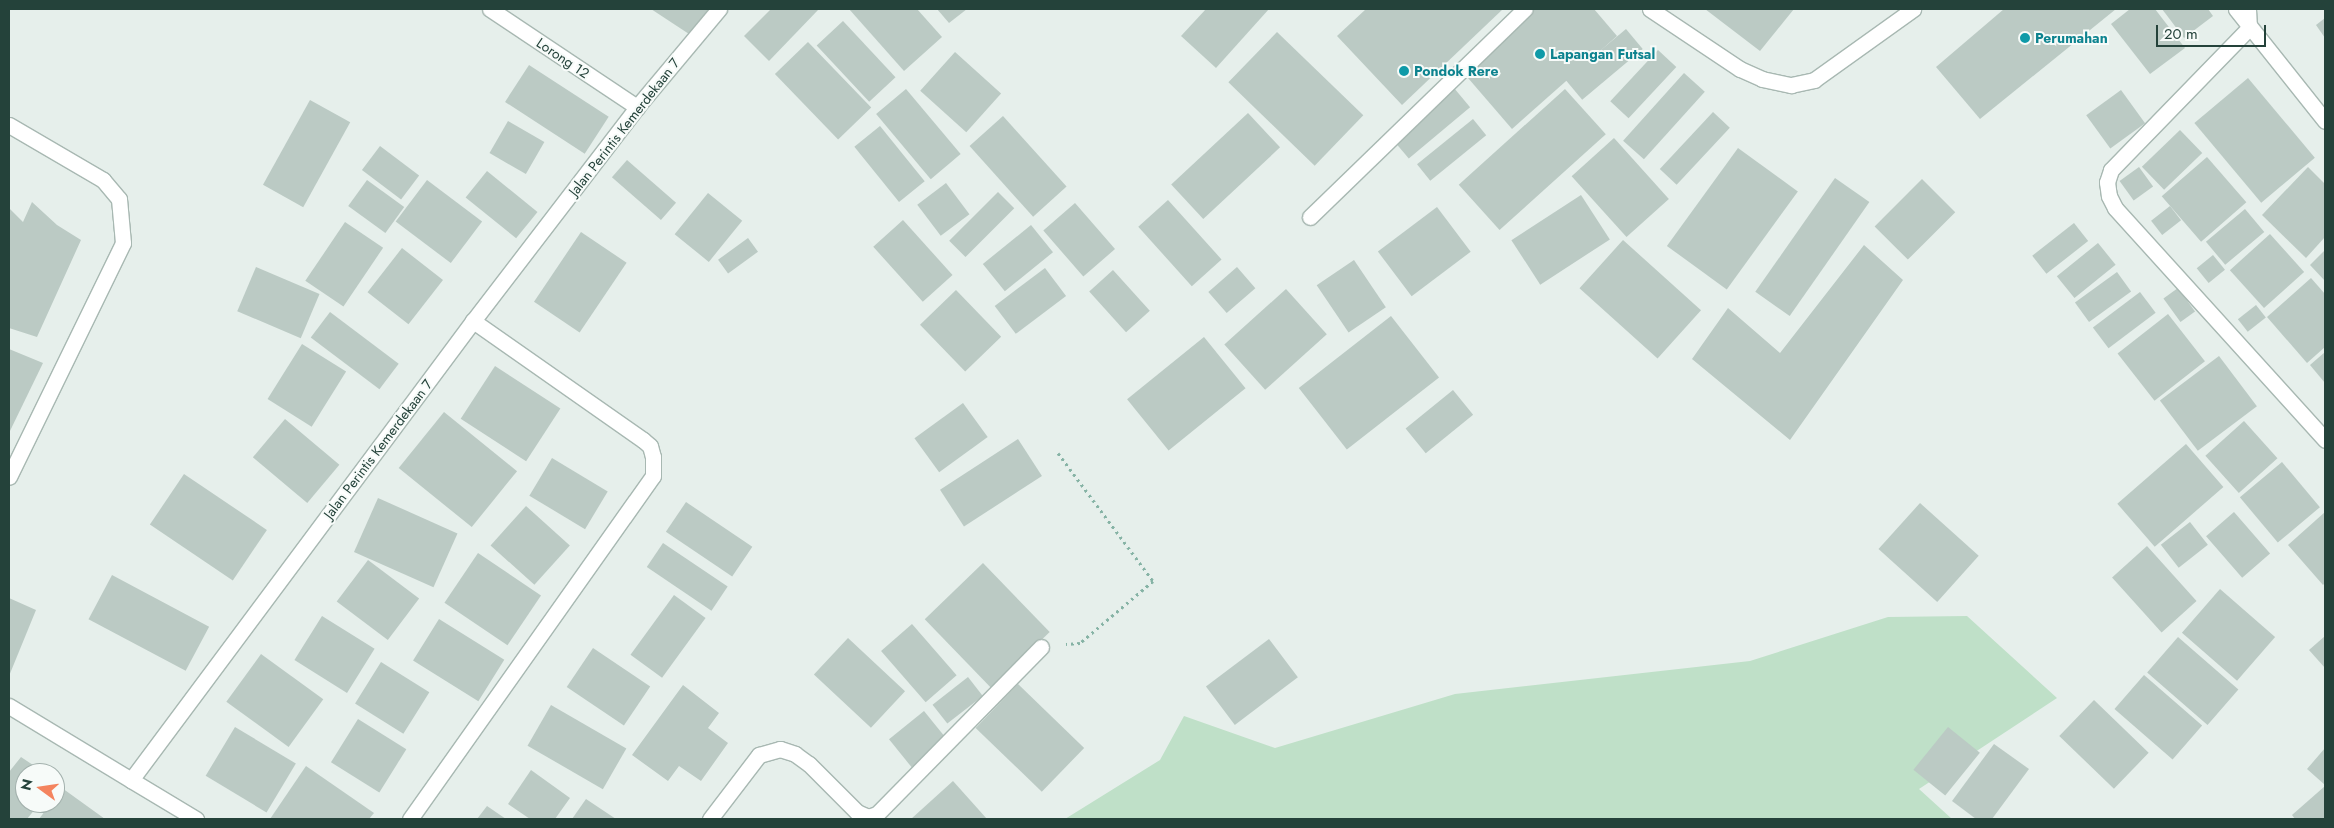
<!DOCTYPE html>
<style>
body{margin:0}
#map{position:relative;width:2334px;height:828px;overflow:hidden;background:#e6efeb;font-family:Jost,sans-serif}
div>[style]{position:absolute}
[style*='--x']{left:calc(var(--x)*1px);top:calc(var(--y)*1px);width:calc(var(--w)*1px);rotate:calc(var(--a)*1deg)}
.green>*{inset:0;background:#bfe0c8}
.building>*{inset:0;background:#bbcac4;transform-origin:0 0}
.path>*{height:3px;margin-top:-1.5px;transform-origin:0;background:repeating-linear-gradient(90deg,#86b3a5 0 2.5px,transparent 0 6.5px)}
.roads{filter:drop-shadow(1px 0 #a8b8b2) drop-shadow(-1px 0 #a8b8b2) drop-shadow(0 1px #a8b8b2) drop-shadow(0 -1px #a8b8b2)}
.street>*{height:15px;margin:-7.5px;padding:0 7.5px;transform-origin:7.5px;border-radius:7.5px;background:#fff}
.dots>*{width:14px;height:14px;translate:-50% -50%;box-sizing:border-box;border:2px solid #f7fbf9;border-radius:50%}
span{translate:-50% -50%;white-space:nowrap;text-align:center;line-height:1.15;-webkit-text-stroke:4px #f7fbf9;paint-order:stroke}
.culture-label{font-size:14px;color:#0d838f;font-weight:700}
.left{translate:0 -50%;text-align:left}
.street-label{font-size:14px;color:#24423a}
.frame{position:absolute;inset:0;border:10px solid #24423a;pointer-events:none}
.north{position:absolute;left:15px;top:763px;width:50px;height:50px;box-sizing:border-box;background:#f7fbf9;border:1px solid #a3b1ad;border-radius:50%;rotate:284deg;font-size:14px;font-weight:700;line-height:20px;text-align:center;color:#24423a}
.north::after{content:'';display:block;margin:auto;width:18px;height:22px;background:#f4845f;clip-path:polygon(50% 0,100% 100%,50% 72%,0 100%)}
.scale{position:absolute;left:2156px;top:25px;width:110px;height:22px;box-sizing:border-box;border:2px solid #24423a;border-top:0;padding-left:6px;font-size:15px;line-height:18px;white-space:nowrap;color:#24423a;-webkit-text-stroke:4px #f7fbf9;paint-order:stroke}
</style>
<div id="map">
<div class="green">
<div style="clip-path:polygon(1967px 616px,2057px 698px,1919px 789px,1952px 819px,1065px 819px,1160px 760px,1184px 716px,1275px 748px,1455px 694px,1750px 661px,1888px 617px)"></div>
</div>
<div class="building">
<div style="clip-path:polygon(651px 9px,709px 9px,689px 34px)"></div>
<div style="clip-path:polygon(771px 9px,819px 9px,769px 61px,744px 36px)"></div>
<div style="clip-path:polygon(849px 9px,917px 9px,942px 37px,904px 71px)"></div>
<div style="clip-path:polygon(937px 9px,967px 9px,949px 23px)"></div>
<div style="clip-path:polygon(1206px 9px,1269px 9px,1216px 68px,1181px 36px)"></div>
<div style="clip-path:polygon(1366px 9px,1503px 9px,1402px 105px,1337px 36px)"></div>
<div style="clip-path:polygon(1534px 9px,1594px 9px,1617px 36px,1512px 129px,1462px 71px)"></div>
<div style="clip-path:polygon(1705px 9px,1794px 9px,1760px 51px)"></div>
<div style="clip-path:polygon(2004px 9px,2116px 9px,1980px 119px,1936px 67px)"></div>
<div style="clip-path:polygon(2130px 9px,2155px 9px,2185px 48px,2150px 74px,2111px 24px)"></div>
<div style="clip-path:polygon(2162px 9px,2208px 9px,2213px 16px,2184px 38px)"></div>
<div style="clip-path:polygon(2325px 18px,2325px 38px,2316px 25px)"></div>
<div style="left:843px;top:21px;width:77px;height:36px;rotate:47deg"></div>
<div style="left:1626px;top:29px;width:26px;height:79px;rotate:50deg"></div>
<div style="left:1277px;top:32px;width:120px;height:70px;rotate:44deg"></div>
<div style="left:808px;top:42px;width:91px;height:46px;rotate:46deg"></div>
<div style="left:1658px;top:50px;width:25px;height:70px;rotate:43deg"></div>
<div style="left:955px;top:52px;width:62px;height:52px;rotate:42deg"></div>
<div style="left:529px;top:65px;width:95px;height:44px;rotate:33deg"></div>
<div style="left:1684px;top:73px;width:28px;height:91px;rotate:42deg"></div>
<div style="left:2248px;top:78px;width:104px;height:70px;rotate:50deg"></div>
<div style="left:1454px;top:88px;width:25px;height:80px;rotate:50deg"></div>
<div style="left:906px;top:89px;width:85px;height:39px;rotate:50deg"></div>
<div style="left:1565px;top:89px;width:61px;height:143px;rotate:48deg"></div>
<div style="left:2121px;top:90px;width:41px;height:43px;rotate:54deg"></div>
<div style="left:310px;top:100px;width:46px;height:97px;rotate:29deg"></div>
<div style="left:1713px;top:112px;width:23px;height:78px;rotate:43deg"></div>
<div style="left:1248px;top:113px;width:47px;height:105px;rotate:47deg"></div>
<div style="left:1003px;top:116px;width:95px;height:45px;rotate:48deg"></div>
<div style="left:1473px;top:119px;width:21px;height:72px;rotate:51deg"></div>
<div style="left:508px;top:121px;width:42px;height:37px;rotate:30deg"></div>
<div style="left:880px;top:126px;width:71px;height:33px;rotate:51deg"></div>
<div style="left:2180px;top:130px;width:32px;height:53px;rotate:46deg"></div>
<div style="left:1614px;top:138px;width:82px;height:57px;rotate:48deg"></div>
<div style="left:380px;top:146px;width:49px;height:30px;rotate:37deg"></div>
<div style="left:1738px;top:148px;width:74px;height:121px;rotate:36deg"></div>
<div style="left:2207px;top:157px;width:60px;height:60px;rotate:49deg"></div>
<div style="left:627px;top:160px;width:65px;height:23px;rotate:41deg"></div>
<div style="left:2139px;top:167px;width:24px;height:24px;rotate:54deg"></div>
<div style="clip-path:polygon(2308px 167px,2325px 184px,2325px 237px,2306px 258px,2262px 215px)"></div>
<div style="left:487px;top:171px;width:65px;height:34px;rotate:39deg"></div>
<div style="left:1835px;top:178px;width:42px;height:139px;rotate:35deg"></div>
<div style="left:1922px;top:179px;width:47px;height:67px;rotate:45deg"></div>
<div style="left:367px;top:180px;width:46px;height:32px;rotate:36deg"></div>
<div style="left:427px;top:180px;width:69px;height:52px;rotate:37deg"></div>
<div style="left:946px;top:183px;width:39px;height:36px;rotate:53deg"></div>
<div style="left:998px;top:192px;width:23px;height:69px;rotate:45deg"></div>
<div style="left:708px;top:193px;width:44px;height:53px;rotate:39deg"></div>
<div style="left:1581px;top:195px;width:53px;height:83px;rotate:57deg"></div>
<div style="left:1168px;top:200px;width:80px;height:40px;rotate:48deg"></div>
<div style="clip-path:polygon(32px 202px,57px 225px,81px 240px,37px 337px,9px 328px,9px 208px,23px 222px)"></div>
<div style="left:1075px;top:203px;width:61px;height:42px;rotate:49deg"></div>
<div style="left:2170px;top:206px;width:18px;height:24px;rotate:52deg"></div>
<div style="left:1437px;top:207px;width:56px;height:74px;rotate:53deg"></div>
<div style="left:2245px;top:209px;width:30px;height:51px;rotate:50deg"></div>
<div style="left:903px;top:220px;width:74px;height:40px;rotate:48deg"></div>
<div style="left:345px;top:222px;width:46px;height:71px;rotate:34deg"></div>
<div style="left:2074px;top:223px;width:23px;height:53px;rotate:52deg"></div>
<div style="left:1031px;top:225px;width:35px;height:62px;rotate:51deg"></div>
<div style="left:581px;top:232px;width:55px;height:84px;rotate:34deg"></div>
<div style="left:2270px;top:234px;width:51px;height:54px;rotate:48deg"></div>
<div style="left:748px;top:238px;width:17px;height:37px;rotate:54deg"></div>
<div style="left:1623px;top:240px;width:105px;height:65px;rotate:42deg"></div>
<div style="left:2098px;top:243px;width:28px;height:53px;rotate:51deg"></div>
<div style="clip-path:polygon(1864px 245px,1903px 280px,1790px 440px,1692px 359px,1728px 308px,1780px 353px)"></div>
<div style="left:402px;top:248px;width:52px;height:56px;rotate:38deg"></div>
<div style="clip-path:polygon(2325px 250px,2325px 281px,2310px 265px)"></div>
<div style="left:2213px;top:255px;width:19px;height:21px;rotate:51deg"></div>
<div style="left:1354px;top:260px;width:57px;height:45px;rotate:56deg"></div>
<div style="left:256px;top:267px;width:69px;height:48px;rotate:23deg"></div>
<div style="left:1237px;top:267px;width:28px;height:38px;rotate:49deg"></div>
<div style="left:1045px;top:268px;width:35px;height:63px;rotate:53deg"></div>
<div style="left:1113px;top:270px;width:55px;height:32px;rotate:48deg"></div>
<div style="left:2117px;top:272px;width:24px;height:52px;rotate:54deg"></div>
<div style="clip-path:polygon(2311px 278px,2325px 294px,2325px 347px,2307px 363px,2267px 317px)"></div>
<div style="left:2178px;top:288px;width:29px;height:18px;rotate:54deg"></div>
<div style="left:1286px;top:289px;width:61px;height:83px;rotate:48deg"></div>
<div style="left:956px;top:290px;width:65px;height:50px;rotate:46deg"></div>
<div style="left:2140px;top:292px;width:26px;height:59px;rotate:53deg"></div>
<div style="left:2256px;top:305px;width:16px;height:23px;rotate:52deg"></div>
<div style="left:330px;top:312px;width:86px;height:32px;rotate:37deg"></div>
<div style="left:2168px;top:314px;width:60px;height:64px;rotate:52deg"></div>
<div style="left:1391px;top:316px;width:78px;height:117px;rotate:52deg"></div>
<div style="left:1204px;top:337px;width:66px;height:99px;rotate:51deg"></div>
<div style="left:302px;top:344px;width:52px;height:65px;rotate:32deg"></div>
<div style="clip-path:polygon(9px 349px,43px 363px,9px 433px)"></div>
<div style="clip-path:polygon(2325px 352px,2325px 383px,2310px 365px)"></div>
<div style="left:2219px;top:356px;width:63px;height:74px;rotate:53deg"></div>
<div style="left:495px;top:366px;width:78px;height:63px;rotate:33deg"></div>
<div style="left:1453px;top:390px;width:32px;height:61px;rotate:51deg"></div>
<div style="left:963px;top:403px;width:42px;height:60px;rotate:54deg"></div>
<div style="left:444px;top:412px;width:94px;height:72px;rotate:39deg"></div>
<div style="left:285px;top:419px;width:71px;height:50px;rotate:40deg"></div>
<div style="left:2244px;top:421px;width:50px;height:52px;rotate:48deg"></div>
<div style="left:1018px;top:439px;width:44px;height:93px;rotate:57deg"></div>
<div style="left:2186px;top:444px;width:57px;height:91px;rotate:49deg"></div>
<div style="left:552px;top:458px;width:65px;height:44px;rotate:31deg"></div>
<div style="left:2282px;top:462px;width:59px;height:55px;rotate:50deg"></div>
<div style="left:184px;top:474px;width:100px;height:61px;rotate:34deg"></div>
<div style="left:378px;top:498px;width:87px;height:59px;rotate:24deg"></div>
<div style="left:686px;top:502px;width:80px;height:36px;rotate:34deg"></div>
<div style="left:1920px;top:503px;width:79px;height:62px;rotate:42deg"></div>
<div style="left:526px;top:506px;width:59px;height:53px;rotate:42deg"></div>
<div style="left:2234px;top:512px;width:55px;height:37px;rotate:49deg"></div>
<div style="clip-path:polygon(2325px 512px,2325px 583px,2323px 585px,2288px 545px)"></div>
<div style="left:2190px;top:522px;width:29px;height:37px;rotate:52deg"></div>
<div style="left:663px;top:543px;width:78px;height:29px;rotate:34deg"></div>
<div style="left:2147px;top:546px;width:74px;height:47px;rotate:48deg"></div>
<div style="left:478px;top:553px;width:76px;height:60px;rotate:34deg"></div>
<div style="left:368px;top:560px;width:64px;height:52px;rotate:37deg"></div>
<div style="left:983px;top:563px;width:96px;height:81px;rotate:46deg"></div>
<div style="left:112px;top:575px;width:110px;height:50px;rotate:28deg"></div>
<div style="left:2220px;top:589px;width:73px;height:58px;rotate:41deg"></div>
<div style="left:674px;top:595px;width:39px;height:74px;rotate:36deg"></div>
<div style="clip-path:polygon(9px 598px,36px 610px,9px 676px)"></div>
<div style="left:322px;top:616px;width:62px;height:52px;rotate:32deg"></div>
<div style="left:439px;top:619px;width:77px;height:49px;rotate:32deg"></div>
<div style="left:912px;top:624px;width:68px;height:41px;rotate:49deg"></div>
<div style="clip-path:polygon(2325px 636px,2325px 668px,2309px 650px)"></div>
<div style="left:2178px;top:637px;width:80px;height:47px;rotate:41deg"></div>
<div style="left:848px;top:638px;width:78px;height:50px;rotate:43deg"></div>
<div style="left:1269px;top:639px;width:48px;height:79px;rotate:53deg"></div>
<div style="left:593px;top:648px;width:69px;height:47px;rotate:34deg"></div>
<div style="left:261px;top:654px;width:77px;height:59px;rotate:36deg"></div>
<div style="left:381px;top:662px;width:57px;height:49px;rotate:32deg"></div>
<div style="left:2144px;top:675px;width:77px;height:45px;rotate:41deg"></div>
<div style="left:968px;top:677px;width:24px;height:45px;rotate:52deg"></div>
<div style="left:1018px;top:684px;width:92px;height:61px;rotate:44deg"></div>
<div style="clip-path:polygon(683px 685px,719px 713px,708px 728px,728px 743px,701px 781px,679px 766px,668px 781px,632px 755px)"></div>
<div style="left:2094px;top:700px;width:76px;height:50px;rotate:44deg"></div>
<div style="left:551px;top:705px;width:87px;height:47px;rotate:30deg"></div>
<div style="left:924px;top:711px;width:36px;height:45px;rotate:51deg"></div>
<div style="left:358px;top:719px;width:57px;height:51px;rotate:32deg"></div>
<div style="left:235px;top:727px;width:71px;height:57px;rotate:31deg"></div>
<div style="left:1948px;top:727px;width:41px;height:55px;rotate:39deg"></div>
<div style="clip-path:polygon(1994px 744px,2029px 769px,1992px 819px,1976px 819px,1952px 801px)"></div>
<div style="clip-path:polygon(2325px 748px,2325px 785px,2307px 769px)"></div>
<div style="clip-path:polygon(21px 757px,45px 773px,25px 773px,25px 803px,40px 803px,27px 819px,9px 819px,9px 772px)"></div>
<div style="clip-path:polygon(306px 766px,374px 813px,369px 819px,270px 819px)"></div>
<div style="clip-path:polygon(531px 770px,570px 798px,555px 819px,530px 819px,508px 804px)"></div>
<div style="clip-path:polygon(953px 781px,987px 819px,911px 819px)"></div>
<div style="clip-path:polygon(2325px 786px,2325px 819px,2295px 819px,2292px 815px)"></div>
<div style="clip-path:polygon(62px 788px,105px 819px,39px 819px,51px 803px,55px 803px)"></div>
<div style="clip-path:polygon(586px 799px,616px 819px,572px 819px)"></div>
<div style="clip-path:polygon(487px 806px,506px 819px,477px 819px)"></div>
</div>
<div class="path">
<div style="--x:1058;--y:453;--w:159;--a:53.4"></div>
<div style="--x:1153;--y:581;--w:96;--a:139.7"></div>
<div style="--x:1080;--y:643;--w:14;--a:176"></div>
</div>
<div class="roads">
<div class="street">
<div style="--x:490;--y:9;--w:177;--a:33.7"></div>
<div style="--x:1650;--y:9;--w:108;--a:33.7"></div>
<div style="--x:1740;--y:69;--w:24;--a:24"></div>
<div style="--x:1762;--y:79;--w:30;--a:12"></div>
<div style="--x:1791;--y:85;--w:24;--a:-12"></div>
<div style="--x:1814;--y:80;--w:122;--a:-35.6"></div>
<div style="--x:2236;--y:9;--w:143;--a:51.5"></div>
<div style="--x:2248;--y:9;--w:19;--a:87"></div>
<div style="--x:2249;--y:28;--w:198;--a:134.2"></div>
<div style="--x:2111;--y:170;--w:13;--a:108"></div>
<div style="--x:2107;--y:182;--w:14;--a:82"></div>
<div style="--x:2109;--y:196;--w:13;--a:63"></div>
<div style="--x:2115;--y:208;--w:313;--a:47.8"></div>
<div style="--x:9;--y:125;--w:109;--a:30.3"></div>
<div style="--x:103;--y:180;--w:25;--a:50"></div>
<div style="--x:119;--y:199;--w:44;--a:84.8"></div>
<div style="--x:123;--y:243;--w:260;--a:116"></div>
<div style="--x:1310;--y:217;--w:299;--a:-44.1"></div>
<div style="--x:9;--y:706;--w:143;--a:31.2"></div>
<div style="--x:131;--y:780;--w:572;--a:-53.31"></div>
<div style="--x:473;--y:321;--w:270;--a:-52.5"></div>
<div style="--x:637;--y:107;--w:128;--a:-50.1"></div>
<div style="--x:131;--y:780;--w:76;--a:31"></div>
<div style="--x:410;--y:819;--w:420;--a:-54.7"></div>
<div style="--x:653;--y:476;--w:19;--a:-90"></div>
<div style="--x:653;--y:457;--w:11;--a:-105"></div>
<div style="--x:650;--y:446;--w:9;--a:-139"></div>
<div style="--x:643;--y:440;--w:208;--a:-145"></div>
<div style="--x:710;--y:819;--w:81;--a:-52.6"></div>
<div style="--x:759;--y:755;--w:22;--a:-16"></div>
<div style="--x:780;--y:749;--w:16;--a:18"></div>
<div style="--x:795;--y:754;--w:17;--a:36"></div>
<div style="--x:809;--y:764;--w:68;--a:45"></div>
<div style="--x:857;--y:812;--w:12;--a:24"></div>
<div style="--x:868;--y:817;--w:9;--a:-18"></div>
<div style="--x:877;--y:814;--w:234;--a:-45.5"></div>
</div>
</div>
<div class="dots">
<div style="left:2025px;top:38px;background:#0f9aa8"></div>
<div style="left:1540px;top:54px;background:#0f9aa8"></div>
<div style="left:1404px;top:71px;background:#0f9aa8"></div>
</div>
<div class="culture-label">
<span class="left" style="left:2035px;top:38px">Perumahan</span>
<span class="left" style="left:1550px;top:54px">Lapangan Futsal</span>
<span class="left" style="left:1414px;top:71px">Pondok Rere</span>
</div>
<div class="street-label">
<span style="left:563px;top:58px;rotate:34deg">Lorong 12</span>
<span style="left:624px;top:127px;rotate:-52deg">Jalan Perintis Kemerdekaan 7</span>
<span style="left:378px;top:449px;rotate:-53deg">Jalan Perintis Kemerdekaan 7</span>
</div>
<div class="frame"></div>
<div class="north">N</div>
<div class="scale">20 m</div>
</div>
